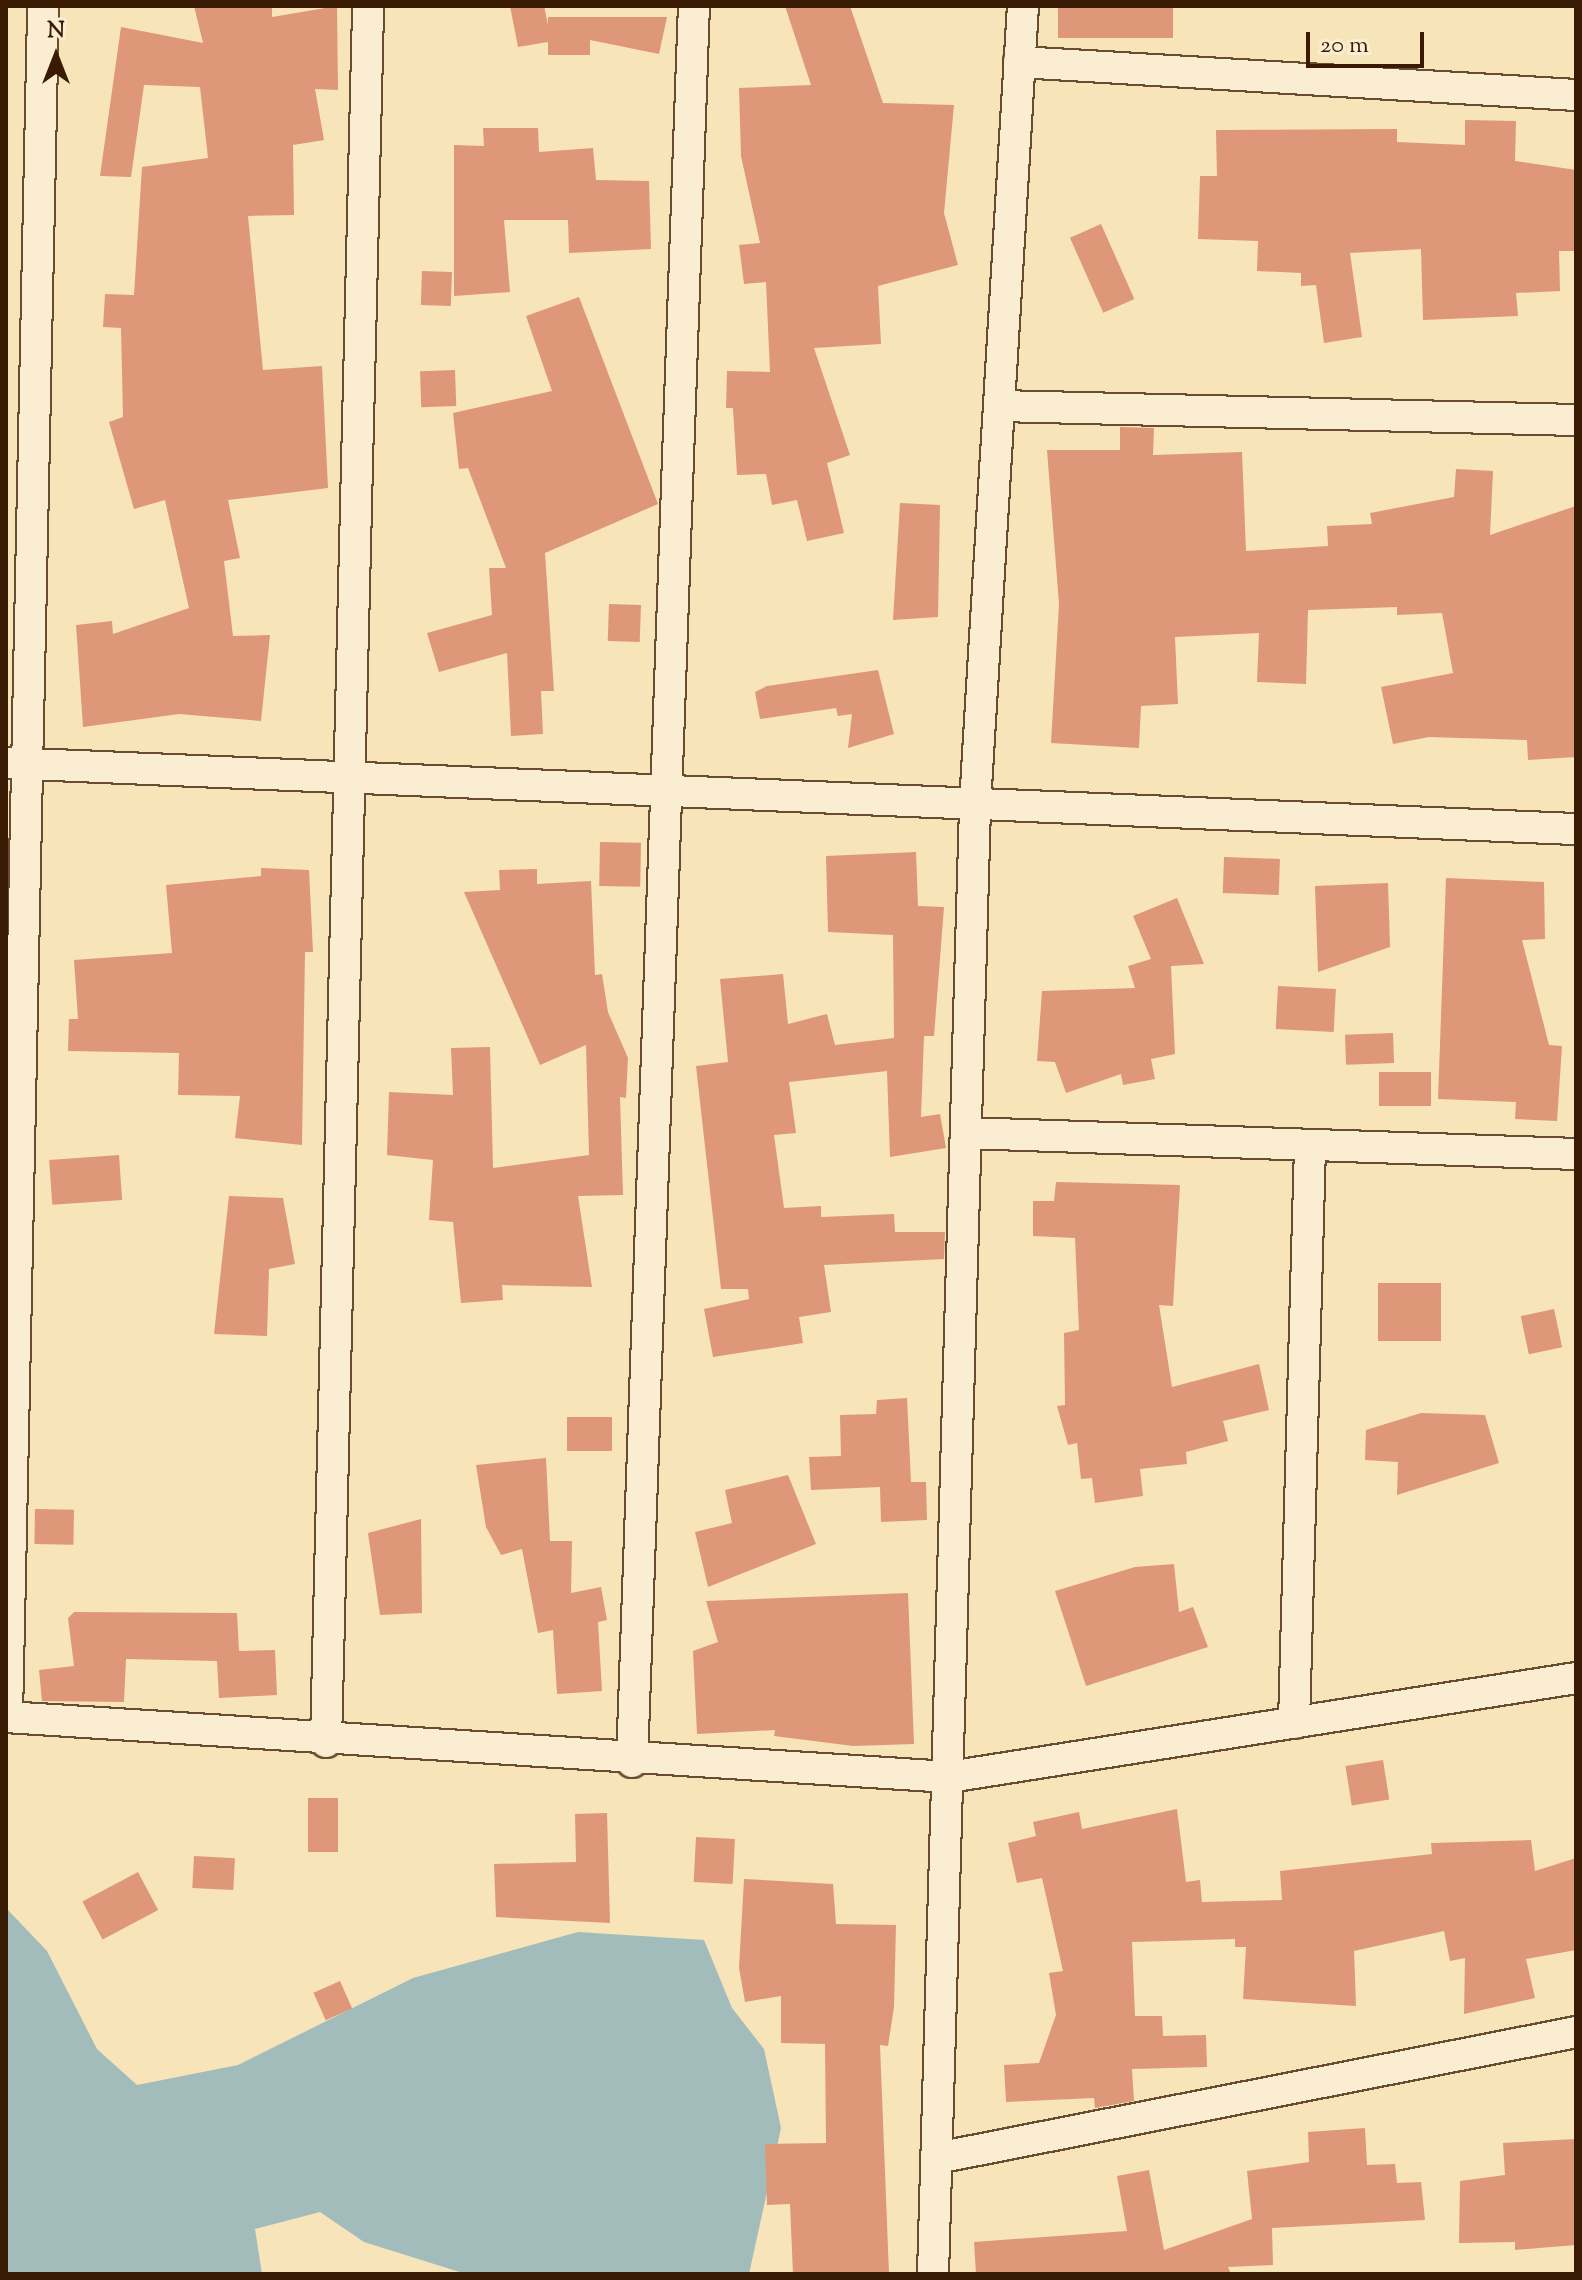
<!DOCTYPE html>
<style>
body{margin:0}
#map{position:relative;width:1582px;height:2280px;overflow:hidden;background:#f7e4b9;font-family:"Sorts Mill Goudy",serif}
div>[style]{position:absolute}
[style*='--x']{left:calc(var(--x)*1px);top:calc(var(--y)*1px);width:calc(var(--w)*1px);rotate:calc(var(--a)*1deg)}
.water>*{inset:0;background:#a1bcba}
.building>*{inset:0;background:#df9779;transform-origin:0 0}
.roads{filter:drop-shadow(2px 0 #684d30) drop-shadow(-2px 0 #684d30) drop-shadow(0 2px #684d30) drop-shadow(0 -2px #684d30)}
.street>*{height:30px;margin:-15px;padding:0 15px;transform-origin:15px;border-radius:15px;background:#faedd2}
span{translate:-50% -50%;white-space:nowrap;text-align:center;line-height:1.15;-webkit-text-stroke:8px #faedd2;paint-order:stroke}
.frame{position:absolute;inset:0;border:8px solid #381b02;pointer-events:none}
.north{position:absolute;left:16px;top:16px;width:80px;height:80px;-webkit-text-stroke:6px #faedd2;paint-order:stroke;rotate:0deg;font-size:22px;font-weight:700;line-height:32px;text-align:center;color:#381b02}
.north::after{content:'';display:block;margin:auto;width:28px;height:36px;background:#381b02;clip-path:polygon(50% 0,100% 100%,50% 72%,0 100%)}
.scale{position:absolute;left:1306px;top:32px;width:118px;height:36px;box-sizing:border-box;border:4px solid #381b02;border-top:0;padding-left:10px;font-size:24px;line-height:28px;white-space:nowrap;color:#381b02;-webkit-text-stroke:6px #faedd2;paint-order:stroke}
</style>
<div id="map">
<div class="water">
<div style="clip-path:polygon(6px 1908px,47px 1951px,97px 2049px,137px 2085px,238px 2065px,413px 1978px,578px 1932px,704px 1940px,732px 2008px,764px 2049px,781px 2128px,749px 2274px,466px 2274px,364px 2242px,320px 2212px,255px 2229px,262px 2274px,6px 2274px)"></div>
</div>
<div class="building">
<div style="clip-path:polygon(194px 6px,272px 6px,272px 17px,337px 6px,338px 90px,315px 89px,324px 140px,293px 145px,294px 215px,248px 216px,263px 370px,322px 366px,328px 488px,228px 500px,240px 558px,224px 561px,233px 636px,270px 635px,261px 721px,179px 714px,83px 727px,76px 625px,112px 621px,113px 634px,189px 608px,165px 500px,134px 509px,109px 422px,123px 417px,121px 328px,103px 327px,105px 294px,134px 295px,142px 167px,208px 158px,200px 87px,144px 85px,131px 177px,100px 176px,121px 27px,203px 43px)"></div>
<div style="clip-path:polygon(510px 6px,544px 6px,548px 25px,548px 17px,667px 17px,659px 54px,590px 40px,590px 55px,548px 55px,548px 42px,518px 47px)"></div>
<div style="clip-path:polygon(785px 6px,850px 6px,883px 103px,954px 105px,944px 213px,958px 265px,878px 286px,881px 344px,814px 348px,850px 455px,827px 463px,844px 533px,807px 541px,797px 500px,772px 505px,766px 474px,737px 475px,733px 408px,726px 408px,727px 371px,770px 372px,766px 282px,744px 284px,739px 245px,760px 243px,741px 156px,739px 88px,811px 85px)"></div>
<div style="left:1058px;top:6px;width:115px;height:32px"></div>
<div style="clip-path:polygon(1465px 120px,1516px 121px,1515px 161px,1576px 170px,1575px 251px,1559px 251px,1560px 291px,1516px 293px,1518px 316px,1423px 320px,1421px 249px,1350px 253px,1362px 337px,1324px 343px,1316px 285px,1301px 286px,1301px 273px,1257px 271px,1258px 241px,1198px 239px,1200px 176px,1217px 176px,1216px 130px,1397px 129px,1397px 142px,1465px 145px)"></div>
<div style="clip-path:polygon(483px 128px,538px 128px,539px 152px,593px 148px,596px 180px,649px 181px,651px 249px,569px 253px,568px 220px,504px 220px,510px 292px,454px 296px,454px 145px,484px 146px)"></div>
<div style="left:1101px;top:224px;width:82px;height:34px;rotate:66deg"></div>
<div style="left:422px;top:271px;width:30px;height:34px;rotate:2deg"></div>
<div style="clip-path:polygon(579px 297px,658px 504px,545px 553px,554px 691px,541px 691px,543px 734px,511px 736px,507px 653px,439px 672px,427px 633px,492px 615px,489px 568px,506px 568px,468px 468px,459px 469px,453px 413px,552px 391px,526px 316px)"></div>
<div style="left:455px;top:370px;width:36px;height:35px;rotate:88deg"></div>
<div style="clip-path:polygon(1120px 427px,1154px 428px,1153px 455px,1242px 452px,1246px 551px,1328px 546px,1327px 526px,1372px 524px,1370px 513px,1454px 497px,1456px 469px,1493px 471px,1490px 535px,1576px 506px,1576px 757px,1528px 760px,1527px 740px,1429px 737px,1393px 744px,1381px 687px,1453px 673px,1442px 613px,1397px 615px,1397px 607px,1308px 610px,1306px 684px,1257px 682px,1259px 633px,1175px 637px,1178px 704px,1141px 706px,1139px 748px,1051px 743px,1059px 604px,1047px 450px,1120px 450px)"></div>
<div style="clip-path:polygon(900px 503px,940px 505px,938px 617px,893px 620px)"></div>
<div style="left:609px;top:604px;width:32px;height:37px;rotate:2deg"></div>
<div style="clip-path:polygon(878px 670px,894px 734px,848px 748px,852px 714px,838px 716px,836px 708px,760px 719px,755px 692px,767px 686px)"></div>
<div style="left:600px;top:842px;width:41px;height:44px;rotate:1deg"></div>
<div style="clip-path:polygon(916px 852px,918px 906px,944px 907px,934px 1036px,924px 1036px,921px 1117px,940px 1114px,946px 1148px,890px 1157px,887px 1071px,789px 1082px,796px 1133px,774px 1135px,784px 1208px,821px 1206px,821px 1217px,894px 1214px,895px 1232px,945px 1232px,944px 1259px,824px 1265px,831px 1312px,799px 1317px,803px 1343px,713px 1357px,704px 1309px,749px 1299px,748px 1289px,721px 1289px,696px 1066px,728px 1062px,720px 979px,783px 974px,788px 1024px,827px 1014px,835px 1045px,894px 1038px,893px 935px,828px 932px,826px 856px)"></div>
<div style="left:1224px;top:857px;width:56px;height:36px;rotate:2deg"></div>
<div style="clip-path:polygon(261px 868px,309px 870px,313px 952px,305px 952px,302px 1145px,235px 1138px,240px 1096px,178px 1095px,179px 1053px,68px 1051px,69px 1019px,78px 1019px,74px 960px,172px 953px,166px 885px,261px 876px)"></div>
<div style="clip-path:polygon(537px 869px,537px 884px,591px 881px,595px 975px,602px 974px,608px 1012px,628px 1058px,626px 1098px,620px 1097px,623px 1195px,578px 1196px,592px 1287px,502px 1285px,503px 1300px,461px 1303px,453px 1222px,429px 1220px,433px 1160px,387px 1155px,389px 1092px,453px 1095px,451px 1048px,490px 1047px,493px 1168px,589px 1155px,586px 1045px,540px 1065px,464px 892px,500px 890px,499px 870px)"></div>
<div style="clip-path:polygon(1446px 878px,1544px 882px,1545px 939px,1522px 940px,1549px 1045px,1562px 1046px,1557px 1121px,1515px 1119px,1516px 1102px,1438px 1099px)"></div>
<div style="clip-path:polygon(1388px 883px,1390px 947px,1318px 972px,1315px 886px)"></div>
<div style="clip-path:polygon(1177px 898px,1204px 964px,1171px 966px,1175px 1054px,1151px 1059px,1155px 1079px,1123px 1085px,1121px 1074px,1066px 1093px,1055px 1062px,1037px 1061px,1042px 991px,1135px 988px,1128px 966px,1151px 959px,1133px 916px)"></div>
<div style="left:1278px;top:986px;width:58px;height:43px;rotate:3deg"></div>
<div style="left:1393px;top:1033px;width:30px;height:48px;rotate:88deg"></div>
<div style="left:1379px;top:1072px;width:52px;height:34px"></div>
<div style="left:119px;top:1155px;width:45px;height:70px;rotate:86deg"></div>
<div style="clip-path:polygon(1056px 1182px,1180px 1185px,1173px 1306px,1159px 1305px,1172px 1387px,1259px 1364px,1269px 1410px,1223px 1421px,1228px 1441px,1186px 1452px,1187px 1464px,1140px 1469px,1143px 1496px,1095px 1503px,1092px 1478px,1081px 1479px,1077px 1443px,1068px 1445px,1057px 1406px,1065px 1405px,1064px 1333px,1079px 1330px,1075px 1238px,1033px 1236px,1033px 1201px,1054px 1201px)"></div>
<div style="clip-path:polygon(229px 1196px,283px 1198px,295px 1264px,269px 1269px,267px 1336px,214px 1334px)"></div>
<div style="left:1441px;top:1283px;width:58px;height:63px;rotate:90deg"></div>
<div style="left:1554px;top:1309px;width:39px;height:34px;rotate:78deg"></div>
<div style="clip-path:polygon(907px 1398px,911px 1482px,926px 1482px,927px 1520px,881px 1522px,880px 1487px,811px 1490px,809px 1457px,841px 1456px,840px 1415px,876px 1414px,877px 1400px)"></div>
<div style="clip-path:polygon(1421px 1413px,1485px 1415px,1499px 1463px,1397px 1495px,1398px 1462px,1365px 1460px,1366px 1430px)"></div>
<div style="left:567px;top:1417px;width:45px;height:34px"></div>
<div style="clip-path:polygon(546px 1458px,550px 1541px,572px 1541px,571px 1593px,601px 1587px,607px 1620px,598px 1622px,602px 1691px,557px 1694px,553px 1630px,538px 1633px,522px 1549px,501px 1555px,486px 1527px,476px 1465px)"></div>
<div style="clip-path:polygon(788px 1475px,816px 1544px,708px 1587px,695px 1532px,732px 1523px,725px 1490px)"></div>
<div style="left:35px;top:1509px;width:39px;height:35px;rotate:1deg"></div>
<div style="clip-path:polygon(421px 1519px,422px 1613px,380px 1615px,368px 1533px)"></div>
<div style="clip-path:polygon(1174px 1564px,1179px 1612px,1193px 1607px,1208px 1647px,1086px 1686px,1055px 1591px,1135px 1567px)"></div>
<div style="clip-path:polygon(908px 1593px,914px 1744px,853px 1746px,774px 1736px,775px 1730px,697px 1734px,693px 1651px,718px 1642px,706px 1601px)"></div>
<div style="clip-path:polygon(74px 1612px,237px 1613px,239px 1651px,275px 1650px,277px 1695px,219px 1698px,217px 1661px,126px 1659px,124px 1702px,42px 1701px,39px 1670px,74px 1666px,68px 1618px)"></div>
<div style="left:1383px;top:1760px;width:40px;height:38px;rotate:81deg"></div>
<div style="left:308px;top:1798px;width:30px;height:54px"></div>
<div style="clip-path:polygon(1177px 1809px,1186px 1882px,1200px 1880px,1202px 1902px,1282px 1900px,1280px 1871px,1432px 1854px,1431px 1843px,1531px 1840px,1535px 1871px,1576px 1858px,1576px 1950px,1526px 1959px,1535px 1998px,1464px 2014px,1465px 1958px,1450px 1961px,1444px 1931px,1354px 1951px,1356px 2006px,1243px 1999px,1246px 1947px,1235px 1947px,1235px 1939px,1132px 1942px,1135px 2016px,1162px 2016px,1163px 2036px,1206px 2035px,1207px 2067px,1132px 2069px,1134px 2101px,1095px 2108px,1094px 2098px,1006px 2102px,1004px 2065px,1039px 2063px,1056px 2015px,1049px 1973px,1063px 1971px,1042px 1878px,1017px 1883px,1008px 1843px,1036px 1836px,1033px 1822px,1079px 1812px,1082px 1829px)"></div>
<div style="clip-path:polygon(607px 1813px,610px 1923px,496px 1917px,494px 1864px,576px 1862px,575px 1814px)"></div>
<div style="left:696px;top:1837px;width:39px;height:45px;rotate:3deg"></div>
<div style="left:194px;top:1856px;width:41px;height:32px;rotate:3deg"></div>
<div style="left:138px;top:1872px;width:43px;height:63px;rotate:62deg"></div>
<div style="clip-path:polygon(744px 1879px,833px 1884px,836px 1924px,896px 1925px,894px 2007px,888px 2046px,880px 2045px,889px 2274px,793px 2274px,790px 2204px,767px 2205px,765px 2144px,826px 2143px,825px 2044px,781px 2043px,781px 1996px,745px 2002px,739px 1968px)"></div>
<div style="left:340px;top:1981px;width:30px;height:29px;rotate:66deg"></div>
<div style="clip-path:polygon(1365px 2128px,1367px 2165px,1395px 2164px,1397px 2183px,1421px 2182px,1425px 2220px,1272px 2228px,1273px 2265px,1228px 2267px,1231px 2274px,976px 2274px,974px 2242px,1127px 2231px,1117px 2176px,1149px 2170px,1164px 2250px,1252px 2219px,1247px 2171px,1309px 2162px,1308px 2132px)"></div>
<div style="clip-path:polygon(1576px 2139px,1576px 2245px,1515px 2250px,1515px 2242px,1459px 2243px,1460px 2181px,1505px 2175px,1503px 2143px)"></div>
</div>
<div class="roads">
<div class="street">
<div style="--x:1019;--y:62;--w:558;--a:3.39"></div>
<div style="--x:999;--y:406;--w:577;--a:1.39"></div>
<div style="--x:6;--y:763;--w:1571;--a:2.41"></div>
<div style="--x:966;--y:1133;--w:610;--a:1.97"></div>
<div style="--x:6;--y:1717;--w:945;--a:3.64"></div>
<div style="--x:949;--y:1777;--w:635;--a:-8.97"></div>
<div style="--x:7;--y:1717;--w:1711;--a:-88.79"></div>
<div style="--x:1294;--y:1723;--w:578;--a:-88.41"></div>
<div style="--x:326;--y:1742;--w:1737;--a:-88.61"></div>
<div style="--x:632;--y:1762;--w:1757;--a:-87.98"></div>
<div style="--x:937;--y:2158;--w:651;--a:-11.15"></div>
<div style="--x:933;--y:2274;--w:1471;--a:-88.36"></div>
<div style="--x:975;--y:804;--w:799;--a:-86.56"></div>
</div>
</div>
<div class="frame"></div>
<div class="north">N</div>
<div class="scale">20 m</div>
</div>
